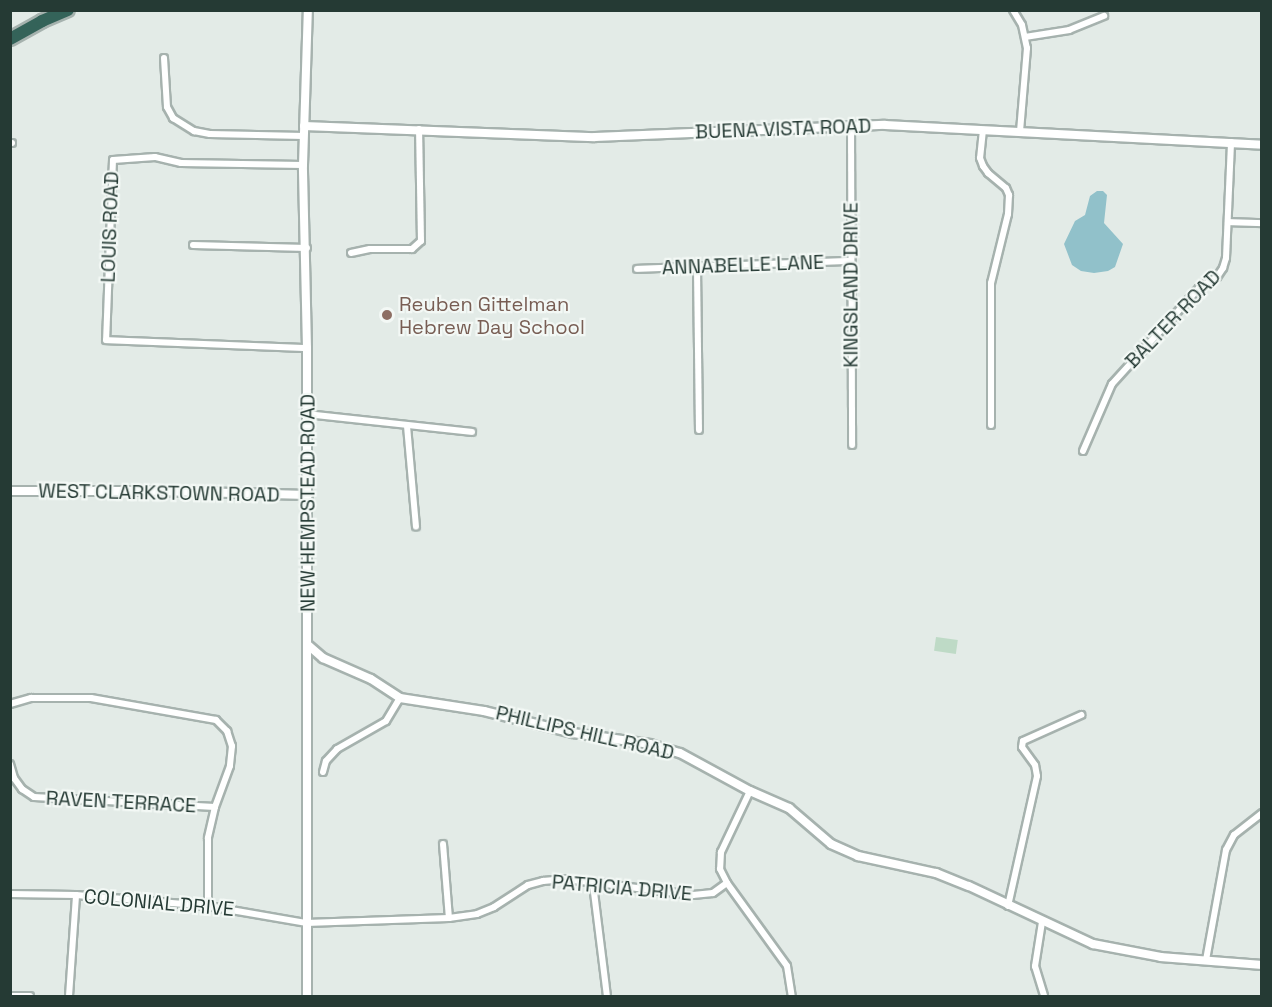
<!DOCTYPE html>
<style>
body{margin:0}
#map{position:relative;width:1272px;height:1007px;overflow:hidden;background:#e3ebe7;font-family:"Space Grotesk",sans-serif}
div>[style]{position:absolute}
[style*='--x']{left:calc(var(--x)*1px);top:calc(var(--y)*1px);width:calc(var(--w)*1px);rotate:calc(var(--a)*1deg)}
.green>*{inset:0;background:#bedac6;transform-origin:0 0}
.water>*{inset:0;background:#91c1ca}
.roads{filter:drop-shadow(2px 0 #a6b2ae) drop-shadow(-2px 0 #a6b2ae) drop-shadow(0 2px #a6b2ae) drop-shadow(0 -2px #a6b2ae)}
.minor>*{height:6px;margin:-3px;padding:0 3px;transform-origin:3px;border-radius:3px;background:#fff}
.tertiary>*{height:8px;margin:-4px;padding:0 4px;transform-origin:4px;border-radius:4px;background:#fff}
.motorway>*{height:12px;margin:-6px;padding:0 6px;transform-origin:6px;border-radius:6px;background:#346359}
.dots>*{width:16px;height:16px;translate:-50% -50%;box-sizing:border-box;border:3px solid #f3f8f5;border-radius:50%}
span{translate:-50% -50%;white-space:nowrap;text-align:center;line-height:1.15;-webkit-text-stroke:4.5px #f3f8f5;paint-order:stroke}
.street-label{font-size:20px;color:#253a34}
.education-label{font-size:20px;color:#785e54}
.left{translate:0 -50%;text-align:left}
.frame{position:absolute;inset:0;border:12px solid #253a34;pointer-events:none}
</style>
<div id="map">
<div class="green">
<div style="left:936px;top:637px;width:22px;height:14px;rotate:8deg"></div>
</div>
<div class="water">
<div style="clip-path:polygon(1097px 191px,1103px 191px,1107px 195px,1104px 223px,1123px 244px,1115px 267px,1108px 271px,1094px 273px,1081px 271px,1072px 265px,1064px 244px,1075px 221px,1085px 215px,1090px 196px)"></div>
</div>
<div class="roads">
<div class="minor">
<div style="--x:1013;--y:10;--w:17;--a:59"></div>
<div style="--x:1022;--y:25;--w:24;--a:78"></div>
<div style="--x:1027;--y:48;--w:84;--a:94.8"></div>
<div style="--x:1025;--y:37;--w:45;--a:-9"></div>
<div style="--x:1069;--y:30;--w:38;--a:-22"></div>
<div style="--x:164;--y:58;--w:49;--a:86.5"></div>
<div style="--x:167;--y:107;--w:13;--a:61"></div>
<div style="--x:173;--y:118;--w:25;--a:32"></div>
<div style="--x:194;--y:131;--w:16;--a:11"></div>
<div style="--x:210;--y:134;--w:94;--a:1.2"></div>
<div style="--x:851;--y:126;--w:319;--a:89.8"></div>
<div style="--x:983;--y:130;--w:28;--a:96"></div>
<div style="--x:980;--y:158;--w:9;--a:69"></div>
<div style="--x:983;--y:166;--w:9;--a:54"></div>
<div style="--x:988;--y:173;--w:23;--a:40"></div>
<div style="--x:1006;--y:188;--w:8;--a:67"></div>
<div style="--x:1009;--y:195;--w:19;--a:93"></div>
<div style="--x:1008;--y:214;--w:71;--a:103.8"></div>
<div style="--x:991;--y:283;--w:142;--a:90"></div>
<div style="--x:10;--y:143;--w:2;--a:0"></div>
<div style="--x:303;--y:165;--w:122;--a:-179.1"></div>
<div style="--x:181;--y:163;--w:27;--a:-167"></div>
<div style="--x:155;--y:157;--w:42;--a:175.9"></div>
<div style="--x:113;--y:160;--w:180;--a:92.2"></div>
<div style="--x:106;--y:340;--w:201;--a:2.3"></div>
<div style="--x:1228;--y:222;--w:34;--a:2"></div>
<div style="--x:193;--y:245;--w:114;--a:1.5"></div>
<div style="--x:351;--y:253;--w:19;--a:-12"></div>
<div style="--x:370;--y:249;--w:42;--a:0"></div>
<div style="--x:412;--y:249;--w:12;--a:-42"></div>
<div style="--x:421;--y:241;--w:112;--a:-91"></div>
<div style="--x:697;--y:268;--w:162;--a:89.3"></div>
<div style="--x:637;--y:269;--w:213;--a:-2.2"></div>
<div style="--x:307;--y:414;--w:166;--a:6.2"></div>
<div style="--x:407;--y:426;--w:101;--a:84.9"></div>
<div style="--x:1083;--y:451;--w:73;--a:-66.6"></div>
<div style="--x:1112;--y:384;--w:130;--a:-47.8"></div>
<div style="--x:1199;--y:288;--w:21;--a:-31"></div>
<div style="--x:1217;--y:277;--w:11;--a:-56"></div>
<div style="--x:1223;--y:268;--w:10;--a:-73"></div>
<div style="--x:1226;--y:258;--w:116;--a:-87.5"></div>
<div style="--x:10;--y:704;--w:22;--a:-16"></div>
<div style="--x:31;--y:698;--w:60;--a:0"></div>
<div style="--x:91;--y:698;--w:127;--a:10"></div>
<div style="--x:216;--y:720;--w:16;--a:45"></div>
<div style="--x:227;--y:731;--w:16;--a:72"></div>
<div style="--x:232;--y:746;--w:20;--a:96"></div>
<div style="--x:230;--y:766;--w:44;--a:110.1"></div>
<div style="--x:215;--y:807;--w:32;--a:103"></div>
<div style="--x:208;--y:838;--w:68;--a:90"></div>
<div style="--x:10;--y:764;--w:15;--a:74"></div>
<div style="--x:14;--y:778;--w:14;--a:54"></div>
<div style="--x:22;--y:789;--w:14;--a:34"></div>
<div style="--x:34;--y:797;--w:181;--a:3.2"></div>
<div style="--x:323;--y:772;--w:11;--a:-75"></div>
<div style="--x:326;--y:761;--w:16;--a:-47"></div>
<div style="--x:337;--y:749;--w:56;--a:-29.7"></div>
<div style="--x:386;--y:721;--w:27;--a:-59"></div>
<div style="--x:750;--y:791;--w:68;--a:115.4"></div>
<div style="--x:721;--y:852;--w:17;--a:93"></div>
<div style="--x:720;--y:869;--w:16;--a:63"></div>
<div style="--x:727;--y:883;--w:102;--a:54.1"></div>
<div style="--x:787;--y:966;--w:30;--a:81"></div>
<div style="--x:443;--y:844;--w:74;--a:85.4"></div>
<div style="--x:593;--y:884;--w:113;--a:82.9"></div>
<div style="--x:10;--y:894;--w:66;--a:0.9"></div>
<div style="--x:76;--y:895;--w:132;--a:4.8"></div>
<div style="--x:208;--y:906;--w:99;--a:9.8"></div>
<div style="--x:306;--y:923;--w:143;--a:-2"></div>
<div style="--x:449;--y:918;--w:28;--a:-8"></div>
<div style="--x:477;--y:914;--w:18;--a:-22"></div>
<div style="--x:494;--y:907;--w:40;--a:-32.9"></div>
<div style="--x:528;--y:885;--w:16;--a:-15"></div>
<div style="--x:543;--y:881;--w:22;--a:-5"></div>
<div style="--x:565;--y:879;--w:129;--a:7.1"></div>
<div style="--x:693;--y:895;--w:20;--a:-6"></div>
<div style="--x:713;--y:893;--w:17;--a:-36"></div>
<div style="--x:1008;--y:906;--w:133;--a:-77.4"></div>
<div style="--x:1037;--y:776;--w:11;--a:-100"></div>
<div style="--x:1035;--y:765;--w:22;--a:-126"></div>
<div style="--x:1022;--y:747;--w:6;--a:-81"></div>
<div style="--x:1023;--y:741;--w:64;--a:-24.1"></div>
<div style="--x:1042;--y:922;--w:45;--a:99"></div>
<div style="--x:1035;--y:966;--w:31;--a:73"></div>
<div style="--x:1206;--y:960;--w:112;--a:-79.7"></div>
<div style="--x:1226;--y:850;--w:17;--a:-62"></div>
<div style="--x:1234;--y:835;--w:36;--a:-38"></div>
<div style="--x:10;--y:996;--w:20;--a:0"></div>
<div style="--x:69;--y:996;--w:101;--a:-86"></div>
</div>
<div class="tertiary">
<div style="--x:304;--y:126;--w:291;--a:2.2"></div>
<div style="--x:595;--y:137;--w:290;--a:-2.4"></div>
<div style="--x:885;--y:125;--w:378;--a:3"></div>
<div style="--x:10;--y:491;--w:147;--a:0"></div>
<div style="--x:157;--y:491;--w:151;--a:1.5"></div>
<div style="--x:308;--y:645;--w:20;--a:41"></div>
<div style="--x:323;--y:658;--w:52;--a:23.6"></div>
<div style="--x:371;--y:679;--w:35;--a:33"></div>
<div style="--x:400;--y:698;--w:85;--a:8.8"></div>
<div style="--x:484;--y:711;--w:92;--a:13.9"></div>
<div style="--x:573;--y:733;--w:78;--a:8.1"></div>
<div style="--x:650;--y:744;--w:31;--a:17"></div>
<div style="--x:680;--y:753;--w:80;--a:28.5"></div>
<div style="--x:750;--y:791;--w:43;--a:23.6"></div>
<div style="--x:789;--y:808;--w:55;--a:40.6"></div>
<div style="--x:831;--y:844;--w:30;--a:24"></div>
<div style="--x:858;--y:856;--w:80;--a:12.3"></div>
<div style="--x:936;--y:873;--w:35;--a:22"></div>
<div style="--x:969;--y:886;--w:137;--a:25.1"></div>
<div style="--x:1093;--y:944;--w:69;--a:10.8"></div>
<div style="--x:1161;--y:957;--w:101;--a:4.5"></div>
<div style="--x:307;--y:996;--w:648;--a:-90"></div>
<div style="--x:307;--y:348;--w:183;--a:-91.3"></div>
<div style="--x:303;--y:165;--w:155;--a:-88.2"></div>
</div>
<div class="motorway">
<div style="--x:10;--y:39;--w:37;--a:-29"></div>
<div style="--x:42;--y:21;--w:28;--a:-23"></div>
</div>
</div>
<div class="dots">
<div style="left:387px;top:315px;background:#8d6e63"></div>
</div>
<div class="street-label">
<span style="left:783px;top:129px;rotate:-2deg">BUENA VISTA ROAD</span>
<span style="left:110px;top:227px;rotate:-88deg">LOUIS ROAD</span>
<span style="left:743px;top:265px;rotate:-2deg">ANNABELLE LANE</span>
<span style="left:851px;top:285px;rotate:-90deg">KINGSLAND DRIVE</span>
<span style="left:1173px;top:319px;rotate:-46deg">BALTER ROAD</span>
<span style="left:159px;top:493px;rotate:1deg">WEST CLARKSTOWN ROAD</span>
<span style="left:308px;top:503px;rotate:-90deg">NEW HEMPSTEAD ROAD</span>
<span style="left:585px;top:733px;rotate:13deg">PHILLIPS HILL ROAD</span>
<span style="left:121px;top:802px;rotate:3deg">RAVEN TERRACE</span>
<span style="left:622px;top:888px;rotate:5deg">PATRICIA DRIVE</span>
<span style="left:159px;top:903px;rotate:5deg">COLONIAL DRIVE</span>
</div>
<div class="education-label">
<span class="left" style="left:399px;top:316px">Reuben Gittelman<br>Hebrew Day School</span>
</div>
<div class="frame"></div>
</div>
